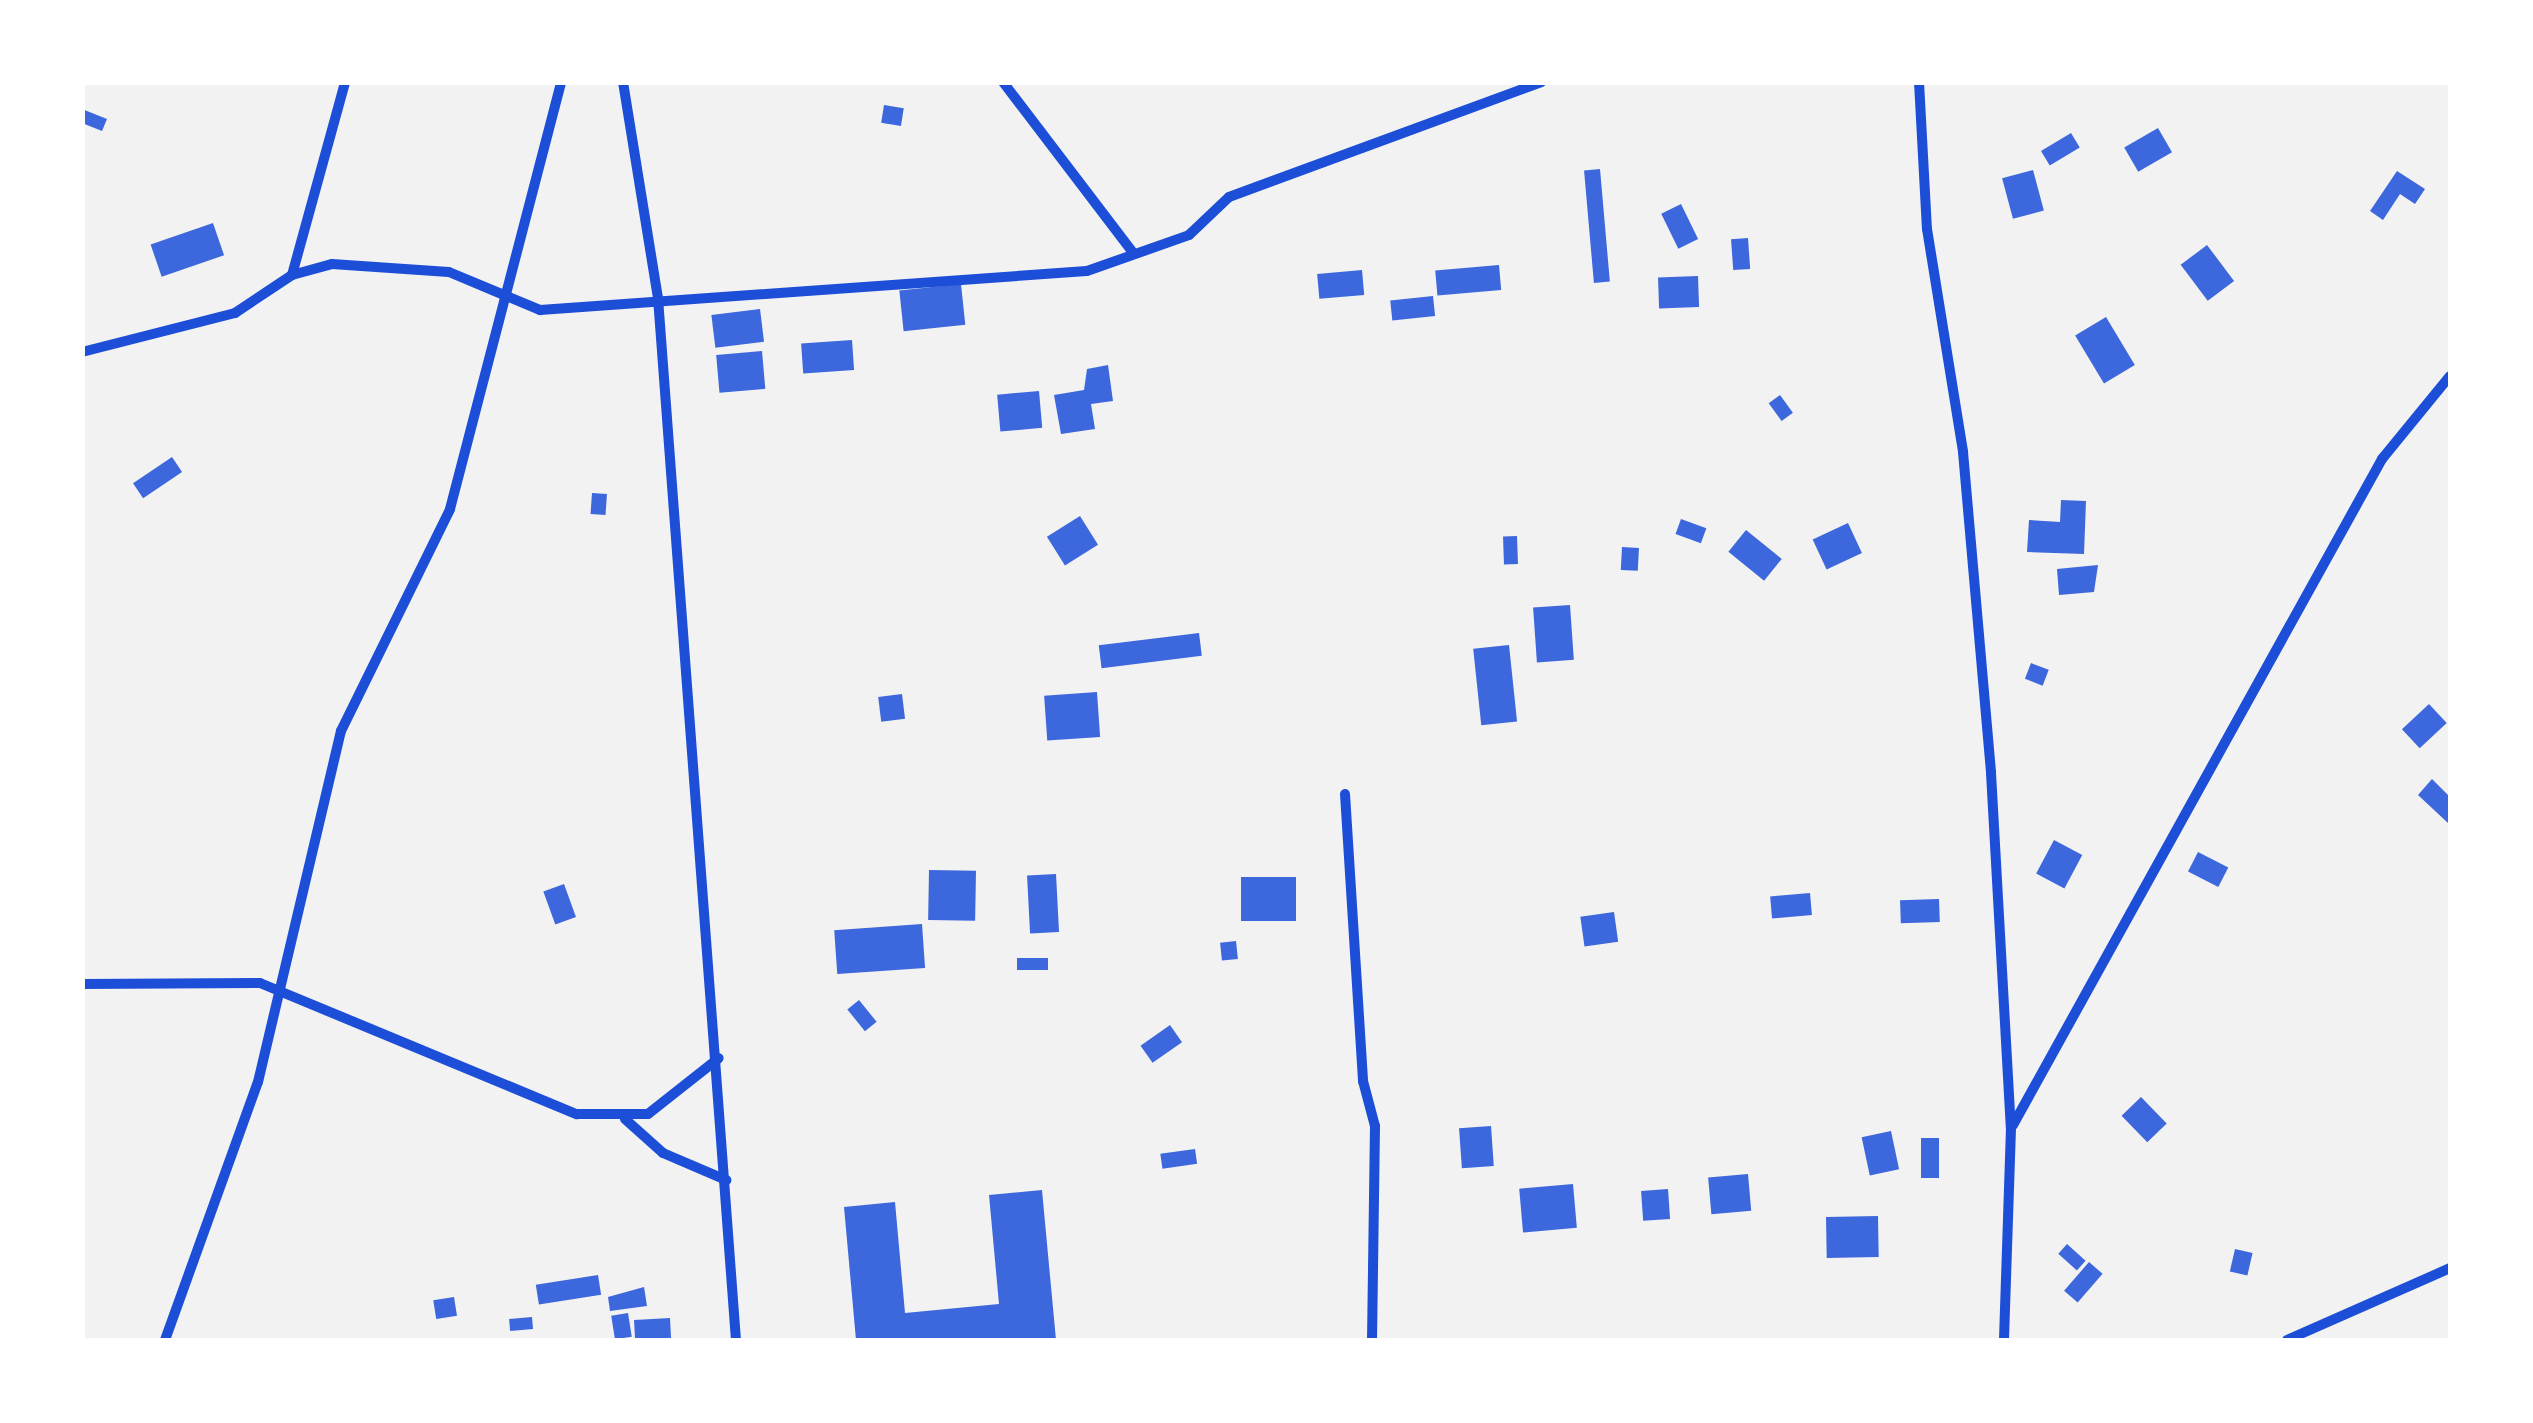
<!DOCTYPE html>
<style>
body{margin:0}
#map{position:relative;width:2533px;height:1423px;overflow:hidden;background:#f2f2f2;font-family:"Roboto Condensed",sans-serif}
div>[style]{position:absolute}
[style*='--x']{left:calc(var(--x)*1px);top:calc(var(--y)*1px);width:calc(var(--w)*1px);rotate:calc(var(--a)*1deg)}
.building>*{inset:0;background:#3d67dc;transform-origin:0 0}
.minor>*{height:10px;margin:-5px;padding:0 5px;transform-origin:5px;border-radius:5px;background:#1d4ed8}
span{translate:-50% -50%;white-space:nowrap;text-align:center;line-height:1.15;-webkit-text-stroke:9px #fff;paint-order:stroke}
.frame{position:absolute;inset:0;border:85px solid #fff;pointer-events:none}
</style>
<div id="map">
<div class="building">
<div style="left:884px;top:105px;width:20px;height:18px;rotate:9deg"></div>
<div style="clip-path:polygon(82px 109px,107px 119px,102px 131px,82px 123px)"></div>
<div style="left:2158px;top:128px;width:28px;height:39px;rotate:60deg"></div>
<div style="left:2071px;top:133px;width:17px;height:35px;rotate:59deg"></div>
<div style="left:1600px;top:169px;width:113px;height:16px;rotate:85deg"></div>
<div style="left:2033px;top:170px;width:42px;height:32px;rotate:75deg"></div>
<div style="clip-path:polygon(2397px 171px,2425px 189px,2415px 204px,2400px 194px,2383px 220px,2370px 211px)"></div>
<div style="left:1681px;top:204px;width:39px;height:22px;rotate:64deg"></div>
<div style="left:213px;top:223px;width:34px;height:66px;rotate:71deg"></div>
<div style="left:1748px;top:238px;width:31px;height:17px;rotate:86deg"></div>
<div style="left:2207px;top:245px;width:45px;height:33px;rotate:53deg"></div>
<div style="left:1499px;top:265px;width:25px;height:64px;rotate:85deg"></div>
<div style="left:1362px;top:270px;width:25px;height:45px;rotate:85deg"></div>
<div style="left:1698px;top:276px;width:31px;height:40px;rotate:88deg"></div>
<div style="left:961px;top:284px;width:41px;height:62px;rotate:84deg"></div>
<div style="left:1433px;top:296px;width:20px;height:43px;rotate:84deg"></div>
<div style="left:760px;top:309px;width:33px;height:49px;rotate:83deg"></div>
<div style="left:2106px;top:317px;width:56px;height:36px;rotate:59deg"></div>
<div style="left:852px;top:340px;width:30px;height:51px;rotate:86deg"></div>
<div style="left:762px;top:351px;width:38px;height:46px;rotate:85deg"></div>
<div style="clip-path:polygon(1108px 365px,1113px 401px,1091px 404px,1095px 429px,1061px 434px,1054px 395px,1084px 390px,1087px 369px)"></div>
<div style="left:1039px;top:391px;width:37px;height:42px;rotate:85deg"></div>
<div style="left:1780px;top:395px;width:22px;height:14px;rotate:54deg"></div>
<div style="left:172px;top:457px;width:18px;height:47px;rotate:56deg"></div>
<div style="left:592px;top:493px;width:15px;height:21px;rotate:4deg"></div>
<div style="clip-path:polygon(2061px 500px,2086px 501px,2084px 554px,2027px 552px,2029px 520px,2060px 522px)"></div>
<div style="left:1080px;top:516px;width:34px;height:39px;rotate:58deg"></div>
<div style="left:1681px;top:519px;width:27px;height:16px;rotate:20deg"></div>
<div style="left:1848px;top:523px;width:33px;height:39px;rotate:65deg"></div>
<div style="left:1746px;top:530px;width:46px;height:28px;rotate:39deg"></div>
<div style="left:1517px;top:536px;width:28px;height:14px;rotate:88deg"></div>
<div style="left:1622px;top:547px;width:17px;height:23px;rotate:3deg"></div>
<div style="clip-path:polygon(2098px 565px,2094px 592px,2059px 595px,2057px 569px)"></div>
<div style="left:1570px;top:605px;width:55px;height:37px;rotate:86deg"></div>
<div style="left:1199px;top:633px;width:23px;height:101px;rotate:83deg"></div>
<div style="left:1509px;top:645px;width:77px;height:36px;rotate:84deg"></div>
<div style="left:2031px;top:663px;width:19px;height:17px;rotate:21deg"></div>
<div style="left:1097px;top:692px;width:45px;height:53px;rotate:86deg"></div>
<div style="left:902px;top:694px;width:25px;height:24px;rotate:83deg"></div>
<div style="left:2429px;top:704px;width:26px;height:37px;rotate:47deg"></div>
<div style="clip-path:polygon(2432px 779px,2450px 797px,2448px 823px,2418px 795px)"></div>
<div style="left:2054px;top:840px;width:32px;height:38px;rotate:28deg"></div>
<div style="left:2198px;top:852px;width:34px;height:22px;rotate:27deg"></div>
<div style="left:929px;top:870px;width:47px;height:50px;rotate:1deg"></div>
<div style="left:1056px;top:874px;width:58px;height:29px;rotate:87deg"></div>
<div style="left:1241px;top:877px;width:55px;height:44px"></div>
<div style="left:564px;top:884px;width:35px;height:22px;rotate:70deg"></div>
<div style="left:1810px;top:893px;width:22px;height:40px;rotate:85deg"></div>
<div style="left:1939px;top:899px;width:23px;height:39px;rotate:88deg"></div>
<div style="left:1614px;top:912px;width:30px;height:34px;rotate:82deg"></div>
<div style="left:922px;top:924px;width:44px;height:88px;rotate:86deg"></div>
<div style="left:1236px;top:941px;width:18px;height:16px;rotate:84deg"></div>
<div style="left:1048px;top:958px;width:12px;height:31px;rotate:90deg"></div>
<div style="left:859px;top:1000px;width:28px;height:15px;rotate:51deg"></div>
<div style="left:1170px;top:1025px;width:21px;height:36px;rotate:55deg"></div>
<div style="left:2141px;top:1097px;width:37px;height:27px;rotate:46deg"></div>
<div style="left:1491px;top:1126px;width:40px;height:32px;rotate:86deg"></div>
<div style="left:1891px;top:1131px;width:39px;height:30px;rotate:78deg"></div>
<div style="left:1921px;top:1138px;width:18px;height:40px"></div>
<div style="left:1195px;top:1149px;width:15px;height:35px;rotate:82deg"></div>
<div style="left:1748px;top:1174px;width:37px;height:40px;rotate:85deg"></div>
<div style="left:1573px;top:1184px;width:44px;height:54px;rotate:85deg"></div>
<div style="left:1668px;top:1189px;width:30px;height:27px;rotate:86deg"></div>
<div style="clip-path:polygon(1042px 1190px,1056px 1340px,856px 1340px,844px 1207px,895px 1202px,905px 1313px,999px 1304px,989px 1195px)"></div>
<div style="left:1878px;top:1216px;width:41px;height:52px;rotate:89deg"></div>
<div style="left:2067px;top:1244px;width:25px;height:13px;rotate:42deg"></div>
<div style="left:2235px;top:1249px;width:18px;height:23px;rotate:13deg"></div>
<div style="left:2089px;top:1262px;width:18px;height:38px;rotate:41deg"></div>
<div style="left:598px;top:1275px;width:20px;height:63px;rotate:81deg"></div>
<div style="clip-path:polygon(644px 1287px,647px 1306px,610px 1311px,608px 1297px)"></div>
<div style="left:454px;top:1297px;width:19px;height:21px;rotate:81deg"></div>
<div style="left:628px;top:1313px;width:24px;height:17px;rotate:81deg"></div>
<div style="left:532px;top:1317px;width:12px;height:23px;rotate:85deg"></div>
<div style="left:670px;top:1318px;width:22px;height:36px;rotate:87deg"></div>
</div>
<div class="minor">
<div style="--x:623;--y:82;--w:219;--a:80.8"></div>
<div style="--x:658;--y:298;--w:1045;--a:85.72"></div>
<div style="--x:1003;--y:82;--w:216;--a:52.7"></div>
<div style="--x:1919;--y:82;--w:147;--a:86.9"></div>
<div style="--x:1927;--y:229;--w:226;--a:80.8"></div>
<div style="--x:1963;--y:452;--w:322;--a:85"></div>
<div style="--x:1991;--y:773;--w:356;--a:86.8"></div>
<div style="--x:2011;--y:1128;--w:212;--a:91.9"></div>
<div style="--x:292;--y:275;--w:200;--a:-74.6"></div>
<div style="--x:82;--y:352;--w:158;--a:-14.3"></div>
<div style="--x:235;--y:313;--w:69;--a:-33.7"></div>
<div style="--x:292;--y:275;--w:41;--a:-15.4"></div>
<div style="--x:332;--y:264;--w:117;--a:3.9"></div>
<div style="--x:449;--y:272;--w:99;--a:22.7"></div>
<div style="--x:540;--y:310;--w:548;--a:-4.08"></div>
<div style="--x:1087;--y:271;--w:108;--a:-19.4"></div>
<div style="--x:1189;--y:235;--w:55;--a:-43.5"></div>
<div style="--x:1229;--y:197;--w:333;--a:-20.2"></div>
<div style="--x:1345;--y:794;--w:288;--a:86.4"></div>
<div style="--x:1363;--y:1081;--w:47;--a:75.1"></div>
<div style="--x:1375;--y:1126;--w:214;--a:90.8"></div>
<div style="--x:82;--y:984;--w:178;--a:-0.3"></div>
<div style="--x:260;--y:983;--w:343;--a:22.5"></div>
<div style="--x:577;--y:1114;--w:71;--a:0"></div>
<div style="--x:648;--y:1114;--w:90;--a:-38.3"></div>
<div style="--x:625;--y:1119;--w:51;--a:41.8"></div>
<div style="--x:663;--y:1153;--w:69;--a:23.2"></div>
<div style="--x:2013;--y:1125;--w:761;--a:-61.01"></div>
<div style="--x:2382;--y:459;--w:107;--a:-50.7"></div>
<div style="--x:165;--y:1340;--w:274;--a:-70.2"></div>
<div style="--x:258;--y:1082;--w:361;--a:-76.7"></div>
<div style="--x:341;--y:731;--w:247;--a:-63.8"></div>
<div style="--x:450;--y:509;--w:441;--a:-75.4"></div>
<div style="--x:2287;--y:1340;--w:178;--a:-23.8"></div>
</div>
<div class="frame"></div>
</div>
